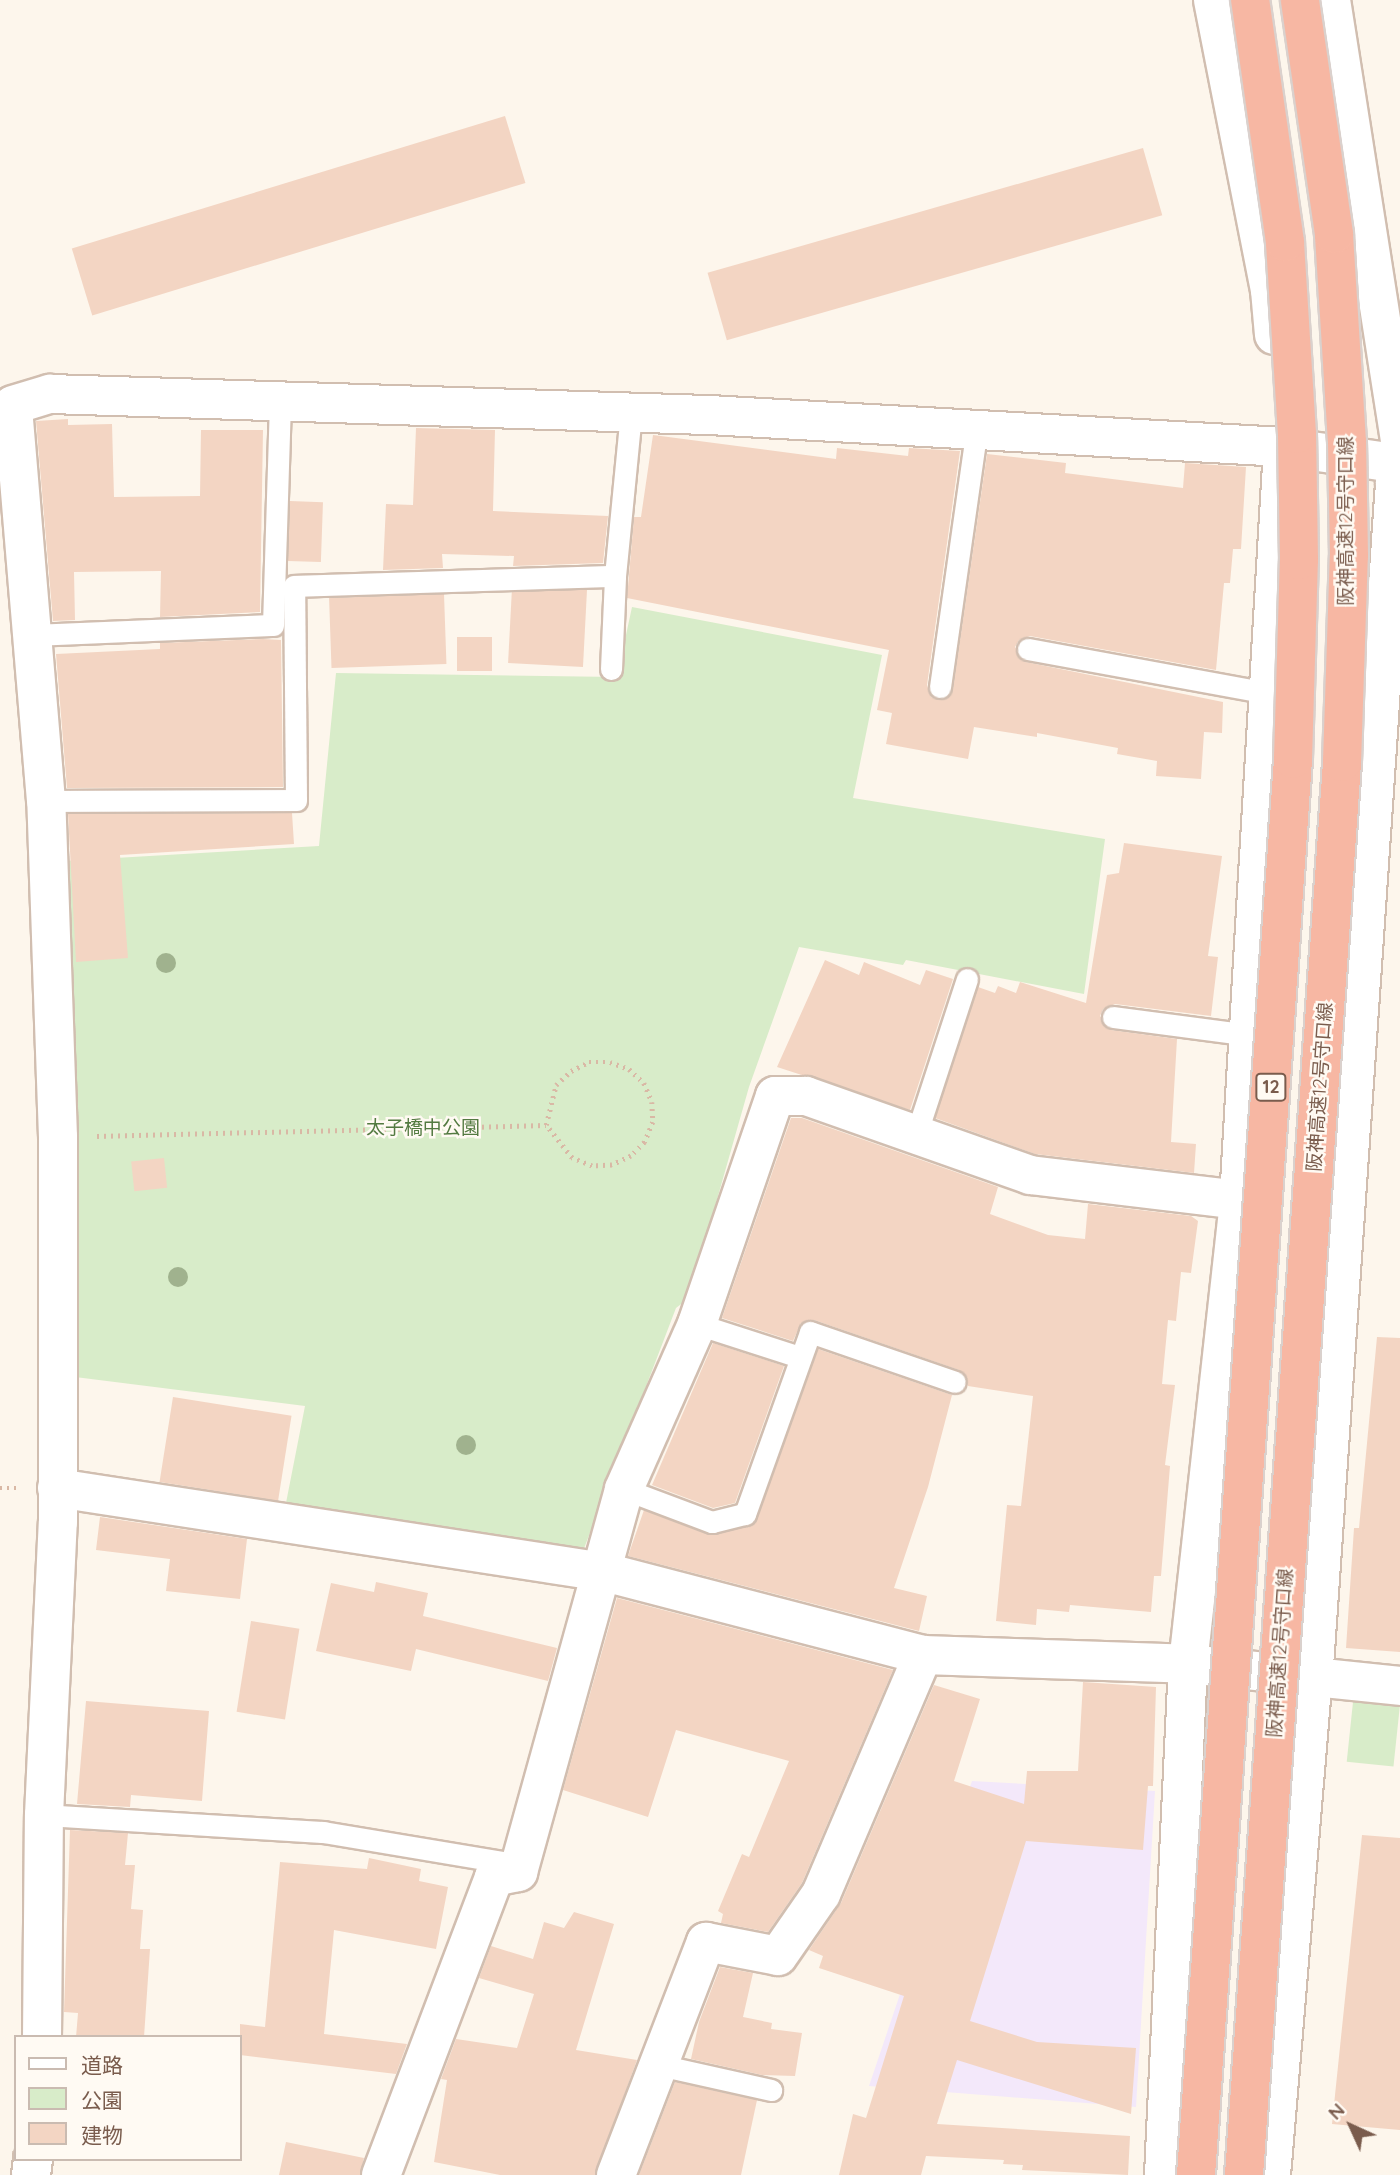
<!DOCTYPE html>
<meta charset="utf-8">
<style>
body{margin:0}
#map{position:relative;width:1400px;height:2175px;overflow:hidden;background:#fdf6ec;font-family:Quicksand,"Noto Sans JP",sans-serif}
div>[style]{position:absolute}
[style*='--x']{left:calc(var(--x)*1px);top:calc(var(--y)*1px);width:calc(var(--w)*1px);rotate:calc(var(--a)*1deg)}
.education>*{inset:0;background:#f3e8fa}
.green>*{inset:0;background:#d8ecc9;transform-origin:0 0}
.building>*{inset:0;background:#f3d5c3;transform-origin:0 0}
.path>*{height:4.5px;margin-top:-2.25px;transform-origin:0;background:repeating-linear-gradient(90deg,#d9b8a5 0 2px,transparent 0 7px)}
.roads{filter:drop-shadow(2px 0 #d1beb0) drop-shadow(-2px 0 #d1beb0) drop-shadow(0 2px #d1beb0) drop-shadow(0 -2px #d1beb0)}
.service>*{height:21px;margin:-10.5px;padding:0 10.5px;transform-origin:10.5px;border-radius:10.5px;background:#fff}
.minor>*{height:38px;margin:-19px;padding:0 19px;transform-origin:19px;border-radius:19px;background:#fff}
.bridges{filter:drop-shadow(2px 0 #dad1cd) drop-shadow(-2px 0 #dad1cd) drop-shadow(0 2px #dad1cd) drop-shadow(0 -2px #dad1cd)}
.motorway-bridge>*{height:38px;margin:-19px;padding:0 19px;transform-origin:19px;border-radius:19px;background:#f7b7a3}
.trees>*{width:20px;height:20px;margin:-10px;border-radius:50%;background:#a0b28e}
span{translate:-50% -50%;white-space:nowrap;text-align:center;line-height:1.15;-webkit-text-stroke:5px #fffaf3;paint-order:stroke}
.shield-label span{padding:2px 5px;background:#fffaf3;border:2px solid;border-radius:5px;-webkit-text-stroke-width:0}
.shield-label{font-size:18px;color:#7a5c4d;font-weight:700}
.street-label{font-size:19px;color:#7a5c4d}
.park-label{font-size:19px;color:#537a41}
.legend{position:absolute;left:14px;top:2035px;width:228px;height:126px;box-sizing:border-box;background:#fffaf3;border:2px solid #cabbb1;margin:0;padding:9px 12px;list-style:none;font-size:21px;color:#7a5c4d}
.legend li{display:flex;align-items:center;gap:14px;height:35px}
.legend b{width:35px;border:2px solid #cabbb1}
.north{position:absolute;left:1316px;top:2091px;width:70px;height:70px;-webkit-text-stroke:5px #fffaf3;paint-order:stroke;rotate:315deg;font-size:19px;font-weight:700;line-height:28px;text-align:center;color:#7a5c4d}
.north::after{content:'';display:block;margin:auto;width:24px;height:32px;background:#7a5c4d;clip-path:polygon(50% 0,100% 100%,50% 72%,0 100%)}
</style>
<div id="map">
<div class="education">
<div style="clip-path:polygon(972px 1781px,1155px 1791px,1136px 2107px,869px 2086px)"></div>
</div>
<div class="green">
<div style="clip-path:polygon(632px 607px,882px 655px,853px 798px,1105px 839px,1084px 994px,906px 960px,903px 965px,799px 947px,749px 1087px,689px 1298px,676px 1308px,580px 1559px,285px 1508px,305px 1406px,75px 1377px,64px 861px,319px 846px,336px 673px,617px 677px)"></div>
<div style="left:1353px;top:1702px;width:47px;height:60px;rotate:6deg"></div>
</div>
<div class="building">
<div style="left:505px;top:116px;width:70px;height:453px;rotate:73deg"></div>
<div style="left:1143px;top:148px;width:70px;height:453px;rotate:74deg"></div>
<div style="clip-path:polygon(68px 419px,68px 425px,112px 424px,114px 497px,200px 496px,201px 430px,263px 430px,260px 612px,160px 617px,161px 571px,74px 572px,75px 620px,53px 621px,36px 421px)"></div>
<div style="clip-path:polygon(416px 428px,495px 430px,493px 511px,608px 516px,603px 563px,513px 566px,514px 556px,442px 554px,443px 568px,383px 570px,386px 504px,413px 505px)"></div>
<div style="clip-path:polygon(653px 435px,836px 459px,837px 448px,908px 456px,909px 448px,960px 451px,927px 685px,931px 697px,939px 700px,953px 689px,987px 454px,1066px 463px,1065px 473px,1183px 488px,1185px 463px,1246px 467px,1241px 549px,1233px 549px,1230px 583px,1224px 583px,1216px 670px,1030px 636px,1019px 640px,1015px 647px,1026px 662px,1223px 702px,1222px 733px,1204px 732px,1201px 779px,1156px 776px,1157px 761px,1117px 754px,1118px 748px,1037px 733px,1037px 737px,974px 727px,968px 759px,886px 744px,892px 713px,877px 710px,889px 650px,627px 598px,634px 517px,641px 517px)"></div>
<div style="left:290px;top:501px;width:33px;height:60px;rotate:2deg"></div>
<div style="left:587px;top:590px;width:77px;height:75px;rotate:93deg"></div>
<div style="left:444px;top:594px;width:70px;height:115px;rotate:88deg"></div>
<div style="left:457px;top:637px;width:35px;height:34px"></div>
<div style="clip-path:polygon(263px 639px,281px 640px,283px 787px,67px 788px,56px 654px,160px 649px,160px 643px)"></div>
<div style="clip-path:polygon(292px 813px,294px 844px,120px 855px,128px 958px,76px 962px,68px 814px)"></div>
<div style="clip-path:polygon(1124px 843px,1222px 856px,1208px 956px,1218px 957px,1211px 1016px,1115px 1004px,1103px 1009px,1100px 1016px,1111px 1030px,1177px 1039px,1171px 1142px,1196px 1144px,1194px 1173px,1035px 1154px,935px 1118px,978px 987px,995px 993px,998px 986px,1016px 993px,1020px 982px,1086px 1003px,1107px 875px,1119px 873px)"></div>
<div style="clip-path:polygon(825px 960px,859px 975px,864px 962px,920px 985px,926px 970px,953px 979px,910px 1110px,777px 1067px)"></div>
<div style="clip-path:polygon(791px 1118px,802px 1118px,998px 1187px,990px 1214px,1048px 1235px,1085px 1239px,1088px 1204px,1191px 1216px,1198px 1221px,1191px 1273px,1181px 1272px,1176px 1321px,1168px 1320px,1162px 1384px,1175px 1385px,1165px 1465px,1170px 1466px,1161px 1576px,1154px 1576px,1151px 1612px,1070px 1605px,1069px 1612px,1037px 1609px,1036px 1625px,996px 1621px,1007px 1505px,1021px 1506px,1033px 1396px,968px 1386px,959px 1370px,814px 1320px,801px 1323px,793px 1341px,722px 1318px)"></div>
<div style="left:164px;top:1158px;width:30px;height:33px;rotate:84deg"></div>
<div style="clip-path:polygon(1377px 1337px,1400px 1338px,1400px 1652px,1346px 1648px,1354px 1528px,1359px 1528px)"></div>
<div style="clip-path:polygon(713px 1343px,784px 1366px,735px 1503px,713px 1508px,652px 1485px)"></div>
<div style="clip-path:polygon(818px 1349px,952px 1395px,928px 1487px,894px 1588px,927px 1596px,919px 1631px,628px 1556px,644px 1510px,708px 1534px,754px 1523px)"></div>
<div style="left:173px;top:1397px;width:120px;height:86px;rotate:9deg"></div>
<div style="clip-path:polygon(100px 1517px,247px 1539px,240px 1599px,166px 1591px,170px 1559px,96px 1550px)"></div>
<div style="clip-path:polygon(376px 1582px,428px 1593px,423px 1616px,557px 1648px,548px 1681px,416px 1649px,411px 1671px,316px 1651px,331px 1583px,374px 1592px)"></div>
<div style="clip-path:polygon(617px 1598px,893px 1670px,802px 1883px,768px 1932px,721px 1923px,723px 1914px,718px 1911px,742px 1854px,749px 1857px,789px 1761px,676px 1730px,648px 1817px,563px 1790px)"></div>
<div style="left:251px;top:1621px;width:49px;height:92px;rotate:9deg"></div>
<div style="clip-path:polygon(1083px 1682px,1156px 1687px,1153px 1786px,1148px 1786px,1143px 1850px,1026px 1841px,970px 2021px,1037px 2042px,1136px 2048px,1131px 2114px,957px 2060px,937px 2124px,1130px 2136px,1128px 2175px,1022px 2170px,1023px 2165px,1003px 2164px,1004px 2160px,926px 2156px,921px 2175px,839px 2175px,853px 2114px,866px 2118px,904px 1996px,819px 1968px,823px 1956px,809px 1950px,841px 1903px,934px 1685px,980px 1699px,954px 1781px,1024px 1804px,1027px 1771px,1078px 1771px)"></div>
<div style="clip-path:polygon(86px 1701px,209px 1711px,202px 1801px,131px 1795px,130px 1807px,77px 1804px)"></div>
<div style="clip-path:polygon(70px 1830px,128px 1833px,125px 1865px,135px 1865px,131px 1909px,143px 1910px,140px 1949px,150px 1949px,144px 2037px,76px 2037px,78px 2013px,64px 2012px)"></div>
<div style="clip-path:polygon(1362px 1835px,1400px 1838px,1400px 2130px,1332px 2124px)"></div>
<div style="clip-path:polygon(369px 1858px,421px 1869px,419px 1881px,448px 1887px,436px 1949px,334px 1930px,324px 2034px,407px 2044px,396px 2074px,240px 2055px,240px 2024px,265px 2027px,280px 1862px,367px 1869px)"></div>
<div style="clip-path:polygon(574px 1912px,614px 1924px,576px 2050px,637px 2060px,595px 2175px,500px 2175px,434px 2162px,447px 2080px,441px 2079px,456px 2039px,517px 2048px,534px 1994px,479px 1978px,491px 1946px,533px 1959px,544px 1922px,564px 1928px)"></div>
<div style="clip-path:polygon(720px 1967px,753px 1973px,743px 2017px,772px 2023px,771px 2029px,802px 2033px,795px 2076px,762px 2075px,691px 2059px,699px 2022px)"></div>
<div style="clip-path:polygon(675px 2082px,757px 2100px,741px 2175px,639px 2175px)"></div>
<div style="clip-path:polygon(286px 2142px,364px 2158px,360px 2175px,279px 2175px)"></div>
</div>
<div class="path">
<div style="--x:589;--y:1062;--w:21;--a:0"></div>
<div style="--x:610;--y:1062;--w:20;--a:20"></div>
<div style="--x:629;--y:1069;--w:21;--a:43"></div>
<div style="--x:644;--y:1083;--w:21;--a:67"></div>
<div style="--x:652;--y:1102;--w:20;--a:87"></div>
<div style="--x:653;--y:1122;--w:22;--a:112"></div>
<div style="--x:645;--y:1142;--w:20;--a:135"></div>
<div style="--x:631;--y:1156;--w:21;--a:155"></div>
<div style="--x:612;--y:1165;--w:20;--a:177"></div>
<div style="--x:592;--y:1166;--w:22;--a:-158"></div>
<div style="--x:572;--y:1158;--w:42;--a:-128.2"></div>
<div style="--x:546;--y:1125;--w:41;--a:-76"></div>
<div style="--x:556;--y:1085;--w:21;--a:-43"></div>
<div style="--x:571;--y:1071;--w:20;--a:-27"></div>
<div style="--x:97;--y:1136;--w:449;--a:-1.4"></div>
<div style="--x:0;--y:1488;--w:20;--a:0"></div>
</div>
<div class="roads">
<div class="service">
<div style="--x:31;--y:635;--w:242;--a:-2.4"></div>
<div style="--x:273;--y:625;--w:220;--a:-88.2"></div>
<div style="--x:1028;--y:649;--w:243;--a:10.4"></div>
<div style="--x:611;--y:669;--w:93;--a:-87.5"></div>
<div style="--x:615;--y:576;--w:163;--a:-84.4"></div>
<div style="--x:940;--y:687;--w:262;--a:-81.9"></div>
<div style="--x:46;--y:801;--w:250;--a:-0.2"></div>
<div style="--x:296;--y:800;--w:214;--a:-90.5"></div>
<div style="--x:294;--y:586;--w:321;--a:-1.8"></div>
<div style="--x:1113;--y:1017;--w:138;--a:7.5"></div>
<div style="--x:916;--y:1135;--w:164;--a:-71.9"></div>
<div style="--x:697;--y:1324;--w:107;--a:17.9"></div>
<div style="--x:624;--y:1489;--w:94;--a:20.6"></div>
<div style="--x:712;--y:1522;--w:34;--a:-14"></div>
<div style="--x:745;--y:1514;--w:193;--a:-70.3"></div>
<div style="--x:810;--y:1332;--w:153;--a:19"></div>
<div style="--x:44;--y:1815;--w:280;--a:3.5"></div>
<div style="--x:323;--y:1832;--w:195;--a:9.5"></div>
<div style="--x:659;--y:2065;--w:115;--a:12.6"></div>
</div>
<div class="minor">
<div style="--x:1213;--y:0;--w:296;--a:78.9"></div>
<div style="--x:1270;--y:290;--w:45;--a:84.9"></div>
<div style="--x:1331;--y:0;--w:447;--a:81.1"></div>
<div style="--x:57;--y:1488;--w:553;--a:8.73"></div>
<div style="--x:604;--y:1572;--w:330;--a:14.6"></div>
<div style="--x:923;--y:1655;--w:265;--a:1.9"></div>
<div style="--x:1188;--y:1664;--w:213;--a:5.9"></div>
<div style="--x:42;--y:2037;--w:222;--a:-89.5"></div>
<div style="--x:44;--y:1815;--w:293;--a:-87.3"></div>
<div style="--x:58;--y:1522;--w:385;--a:-90"></div>
<div style="--x:58;--y:1137;--w:336;--a:-92"></div>
<div style="--x:46;--y:801;--w:397;--a:-94.8"></div>
<div style="--x:13;--y:405;--w:39;--a:-17"></div>
<div style="--x:50;--y:394;--w:659;--a:1.83"></div>
<div style="--x:709;--y:415;--w:576;--a:3.19"></div>
<div style="--x:1284;--y:447;--w:117;--a:8.3"></div>
<div style="--x:31;--y:2175;--w:16;--a:-83"></div>
<div style="--x:381;--y:2175;--w:319;--a:-69.2"></div>
<div style="--x:494;--y:1877;--w:25;--a:-12"></div>
<div style="--x:518;--y:1872;--w:397;--a:-74.5"></div>
<div style="--x:624;--y:1489;--w:180;--a:-66.1"></div>
<div style="--x:697;--y:1324;--w:241;--a:-71.1"></div>
<div style="--x:775;--y:1096;--w:31;--a:0"></div>
<div style="--x:806;--y:1096;--w:238;--a:19.4"></div>
<div style="--x:1030;--y:1175;--w:210;--a:6.8"></div>
<div style="--x:616;--y:2175;--w:250;--a:-68.9"></div>
<div style="--x:706;--y:1942;--w:73;--a:11"></div>
<div style="--x:778;--y:1956;--w:75;--a:-55.3"></div>
<div style="--x:821;--y:1894;--w:260;--a:-66.9"></div>
<div style="--x:1164;--y:2175;--w:512;--a:-87.31"></div>
<div style="--x:1188;--y:1664;--w:467;--a:-83.7"></div>
<div style="--x:1239;--y:1200;--w:736;--a:-86.65"></div>
<div style="--x:1271;--y:2175;--w:497;--a:-85.2"></div>
<div style="--x:1313;--y:1680;--w:1200;--a:-86.08"></div>
<div style="--x:1395;--y:483;--w:12;--a:-66"></div>
</div>
</div>
<div class="bridges">
<div class="motorway-bridge">
<div style="--x:1196;--y:2175;--w:1419;--a:-86.08"></div>
<div style="--x:1293;--y:759;--w:199;--a:-88.3"></div>
<div style="--x:1299;--y:560;--w:126;--a:-90.9"></div>
<div style="--x:1297;--y:434;--w:192;--a:-93.6"></div>
<div style="--x:1285;--y:242;--w:245;--a:-98.2"></div>
<div style="--x:1244;--y:2175;--w:1416;--a:-86.03"></div>
<div style="--x:1342;--y:762;--w:206;--a:-88.1"></div>
<div style="--x:1349;--y:556;--w:114;--a:-91"></div>
<div style="--x:1347;--y:442;--w:208;--a:-93.6"></div>
<div style="--x:1334;--y:234;--w:236;--a:-98.3"></div>
</div>
</div>
<div class="trees">
<div style="left:166px;top:963px"></div>
<div style="left:178px;top:1277px"></div>
<div style="left:466px;top:1445px"></div>
</div>
<div class="shield-label">
<span style="left:1271px;top:1087px">12</span>
</div>
<div class="street-label">
<span style="left:1346px;top:521px;rotate:-90deg">阪神高速12号守口線</span>
<span style="left:1320px;top:1087px;rotate:-86deg">阪神高速12号守口線</span>
<span style="left:1280px;top:1653px;rotate:-86deg">阪神高速12号守口線</span>
</div>
<div class="park-label">
<span style="left:423px;top:1128px">太子橋中公園</span>
</div>
<ul class="legend">
<li><b style="height:9px;background:#fff"></b>道路</li>
<li><b style="height:19px;background:#d8ecc9"></b>公園</li>
<li><b style="height:19px;background:#f3d5c3"></b>建物</li>
</ul>
<div class="north">N</div>
</div>
